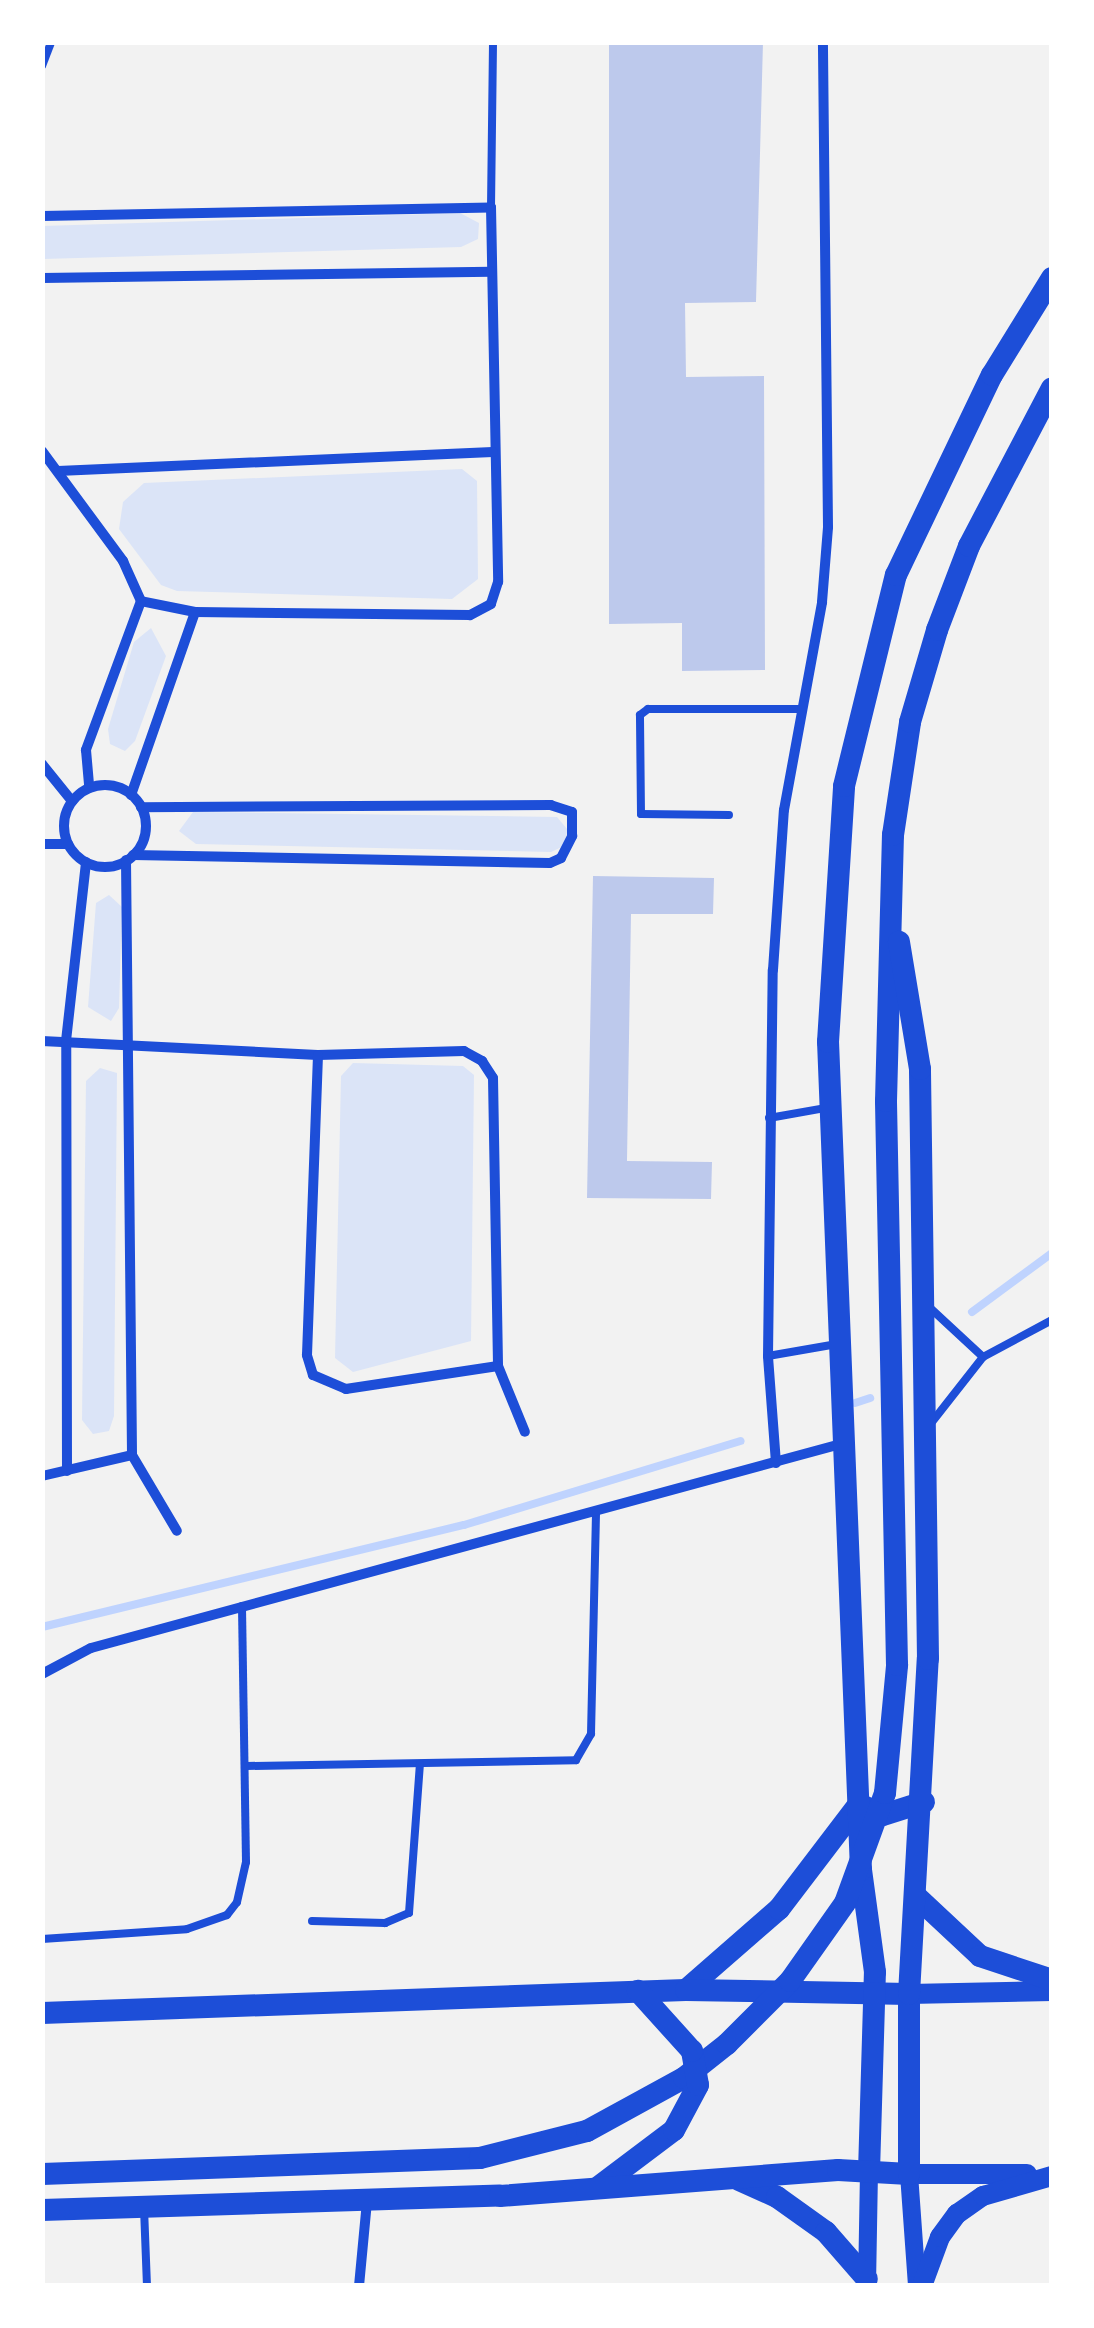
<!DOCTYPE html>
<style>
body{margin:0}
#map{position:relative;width:1094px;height:2328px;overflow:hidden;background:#f2f2f2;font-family:Lato,sans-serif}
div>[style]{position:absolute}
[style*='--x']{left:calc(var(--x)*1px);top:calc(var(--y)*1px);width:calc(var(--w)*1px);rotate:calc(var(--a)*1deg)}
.green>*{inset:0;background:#dbe4f7}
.stream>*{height:8px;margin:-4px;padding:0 4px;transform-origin:4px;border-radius:4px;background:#bfd3fe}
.building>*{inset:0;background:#bdc9ec}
.service>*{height:8px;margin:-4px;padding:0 4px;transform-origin:4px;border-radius:4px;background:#1d4ed8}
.minor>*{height:10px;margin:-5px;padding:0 5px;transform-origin:5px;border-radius:5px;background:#1d4ed8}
.minor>.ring{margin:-5px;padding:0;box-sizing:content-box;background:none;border:10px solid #1d4ed8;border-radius:50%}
.tertiary>*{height:18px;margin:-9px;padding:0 9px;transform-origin:9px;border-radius:9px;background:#1d4ed8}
.secondary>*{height:20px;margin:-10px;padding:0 10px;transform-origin:10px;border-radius:10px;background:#1d4ed8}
.trunk>*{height:22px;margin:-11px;padding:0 11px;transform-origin:11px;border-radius:11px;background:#1d4ed8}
span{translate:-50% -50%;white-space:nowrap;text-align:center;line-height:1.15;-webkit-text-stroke:8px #fff;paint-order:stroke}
.frame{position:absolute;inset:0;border:45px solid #fff;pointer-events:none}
</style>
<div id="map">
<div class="green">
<div style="clip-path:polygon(460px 213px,479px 223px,478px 239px,461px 247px,43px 259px,43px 226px)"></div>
<div style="clip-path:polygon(462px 469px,477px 481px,478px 579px,452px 599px,177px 591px,161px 585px,119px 529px,123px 502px,144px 483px)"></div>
<div style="clip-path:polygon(151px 628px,166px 656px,135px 741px,125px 751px,110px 744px,108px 729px,134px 642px)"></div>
<div style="clip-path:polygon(193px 812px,557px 817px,567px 829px,566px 845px,551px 852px,196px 844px,179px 831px)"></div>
<div style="clip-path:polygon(109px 895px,122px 907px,119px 1008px,111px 1021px,88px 1007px,96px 903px)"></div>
<div style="clip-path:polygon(353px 1063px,463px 1066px,474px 1075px,471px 1341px,353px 1372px,335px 1358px,341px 1076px)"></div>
<div style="clip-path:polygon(100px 1068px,117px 1073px,114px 1416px,109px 1431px,93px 1434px,82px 1420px,86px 1081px)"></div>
</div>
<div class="stream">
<div style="--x:972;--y:1312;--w:99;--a:-36.4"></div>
<div style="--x:855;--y:1403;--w:16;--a:-18"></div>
<div style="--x:42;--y:1627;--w:434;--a:-13.6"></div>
<div style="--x:464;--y:1525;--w:289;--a:-16.9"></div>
</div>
<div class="building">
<div style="clip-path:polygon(609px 42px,763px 42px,756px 302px,685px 303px,686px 377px,764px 376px,765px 670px,682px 671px,682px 623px,609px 624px)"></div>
<div style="clip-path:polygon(593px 876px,714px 878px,713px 914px,631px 914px,627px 1161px,712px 1162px,711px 1199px,587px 1198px)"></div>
</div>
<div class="service">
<div style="--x:42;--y:66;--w:26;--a:-69"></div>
<div style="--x:491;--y:207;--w:165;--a:-89.3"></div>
<div style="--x:729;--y:815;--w:88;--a:-179.3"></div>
<div style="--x:641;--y:814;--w:99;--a:-90.6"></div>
<div style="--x:640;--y:715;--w:10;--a:-37"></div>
<div style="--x:648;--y:709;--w:152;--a:0"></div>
<div style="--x:769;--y:1118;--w:58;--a:-10"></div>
<div style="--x:928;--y:1306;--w:75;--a:42.8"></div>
<div style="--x:768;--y:1356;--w:70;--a:-9.9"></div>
<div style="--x:932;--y:1422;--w:83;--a:-51.9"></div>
<div style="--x:983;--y:1357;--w:78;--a:-28.2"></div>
<div style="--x:247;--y:1766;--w:329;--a:-1"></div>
<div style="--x:576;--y:1760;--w:30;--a:-60"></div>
<div style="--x:591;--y:1734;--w:222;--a:-88.7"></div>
<div style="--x:312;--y:1921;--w:73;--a:1.6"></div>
<div style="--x:385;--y:1923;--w:26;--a:-23"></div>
<div style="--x:409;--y:1913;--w:149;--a:-85.8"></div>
<div style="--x:42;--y:1939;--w:145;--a:-3.9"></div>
<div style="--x:187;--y:1929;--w:42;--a:-19.3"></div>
<div style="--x:227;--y:1915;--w:16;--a:-52"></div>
<div style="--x:237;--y:1902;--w:41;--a:-77.3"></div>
<div style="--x:246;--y:1862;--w:256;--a:-90.9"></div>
<div style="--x:144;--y:2208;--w:78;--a:87.8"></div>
</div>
<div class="minor">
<div style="--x:42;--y:216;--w:449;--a:-1.1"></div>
<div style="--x:491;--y:207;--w:375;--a:88.9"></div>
<div style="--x:498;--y:582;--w:23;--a:108"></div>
<div style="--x:491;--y:604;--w:24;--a:152"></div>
<div style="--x:470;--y:615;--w:275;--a:-179.4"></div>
<div style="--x:195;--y:612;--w:55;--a:-168.5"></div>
<div style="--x:42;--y:278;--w:449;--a:-0.8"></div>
<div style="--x:42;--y:451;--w:137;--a:53.6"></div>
<div style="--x:123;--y:561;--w:44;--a:65.8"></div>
<div style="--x:141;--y:601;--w:159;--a:110.3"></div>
<div style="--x:86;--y:750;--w:38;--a:85"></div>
<div style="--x:58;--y:471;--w:435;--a:-2.5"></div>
<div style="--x:42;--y:764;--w:48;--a:51"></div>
<div class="ring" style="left:64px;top:785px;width:72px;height:72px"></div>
<div style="--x:131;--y:795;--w:194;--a:-70.7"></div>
<div style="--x:42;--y:844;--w:26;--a:0"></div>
<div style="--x:133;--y:855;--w:417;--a:1.1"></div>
<div style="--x:550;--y:863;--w:12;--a:-24"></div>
<div style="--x:561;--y:858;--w:25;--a:-63"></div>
<div style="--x:572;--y:836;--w:24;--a:-90"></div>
<div style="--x:572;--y:812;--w:22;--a:-162"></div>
<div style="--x:551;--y:805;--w:410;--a:179.7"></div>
<div style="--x:126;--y:860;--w:595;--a:89.42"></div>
<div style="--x:132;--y:1455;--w:88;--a:59.4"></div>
<div style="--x:42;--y:1041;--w:276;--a:2.9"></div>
<div style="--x:318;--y:1055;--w:146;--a:-1.6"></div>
<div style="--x:464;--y:1051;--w:21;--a:29"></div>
<div style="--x:482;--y:1061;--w:20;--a:57"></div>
<div style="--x:493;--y:1078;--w:288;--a:89"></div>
<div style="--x:498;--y:1366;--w:154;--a:171.4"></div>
<div style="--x:346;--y:1389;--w:36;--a:-157"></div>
<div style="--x:313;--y:1375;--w:21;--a:-107"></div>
<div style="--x:307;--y:1355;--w:300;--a:-87.9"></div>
<div style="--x:498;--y:1366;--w:71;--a:67.8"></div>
<div style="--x:776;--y:1463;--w:107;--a:-94.3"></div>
<div style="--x:768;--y:1356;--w:386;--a:-89.3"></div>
<div style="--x:773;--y:970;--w:160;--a:-86.1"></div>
<div style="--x:784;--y:810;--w:211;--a:-79.6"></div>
<div style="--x:822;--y:602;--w:75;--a:-85.4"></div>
<div style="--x:828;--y:527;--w:485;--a:-90.6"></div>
<div style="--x:67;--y:1471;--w:430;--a:-90.1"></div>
<div style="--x:66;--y:1041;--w:180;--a:-83.6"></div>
<div style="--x:42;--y:1476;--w:92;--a:-13.1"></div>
<div style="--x:42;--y:1674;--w:55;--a:-28"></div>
<div style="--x:91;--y:1648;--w:777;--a:-15.22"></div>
<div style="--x:359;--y:2286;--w:84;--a:-84.6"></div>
</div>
<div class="tertiary">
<div style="--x:909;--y:2174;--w:112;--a:85.9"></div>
<div style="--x:867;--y:2286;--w:114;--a:-89"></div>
</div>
<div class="secondary">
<div style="--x:909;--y:1994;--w:143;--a:-1.2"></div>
<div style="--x:909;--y:2174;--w:118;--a:0"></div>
<div style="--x:922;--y:2286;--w:52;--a:-69.8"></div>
<div style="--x:940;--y:2237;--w:29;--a:-54"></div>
<div style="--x:957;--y:2214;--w:32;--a:-35"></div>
<div style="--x:983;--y:2196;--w:72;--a:-16.2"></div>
</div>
<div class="trunk">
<div style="--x:918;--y:1898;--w:85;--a:43.1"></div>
<div style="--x:980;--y:1956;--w:76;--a:18.4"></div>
<div style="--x:686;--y:1990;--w:123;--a:-41.1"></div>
<div style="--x:779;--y:1909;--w:132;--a:-52.7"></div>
<div style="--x:859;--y:1804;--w:26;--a:25"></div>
<div style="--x:883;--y:1815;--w:43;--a:-17.6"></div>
<div style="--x:42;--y:2013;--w:644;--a:-2.05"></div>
<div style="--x:686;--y:1990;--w:223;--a:1"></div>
<div style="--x:869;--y:2172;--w:200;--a:-88.3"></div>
<div style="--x:875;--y:1972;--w:103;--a:-97.8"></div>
<div style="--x:861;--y:1870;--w:829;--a:-92.28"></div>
<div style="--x:828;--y:1042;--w:256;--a:-86.4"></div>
<div style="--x:844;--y:786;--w:217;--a:-76.2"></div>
<div style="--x:896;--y:575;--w:222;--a:-64.4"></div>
<div style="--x:992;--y:375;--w:114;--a:-58.3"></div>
<div style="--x:42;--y:2174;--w:438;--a:-2.1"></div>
<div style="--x:480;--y:2158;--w:110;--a:-14.2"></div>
<div style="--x:587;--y:2131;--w:111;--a:-28.7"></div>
<div style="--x:684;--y:2078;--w:55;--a:-38.3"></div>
<div style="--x:727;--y:2044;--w:89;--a:-45"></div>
<div style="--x:790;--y:1981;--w:95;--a:-54.8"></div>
<div style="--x:845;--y:1903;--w:117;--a:-70"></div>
<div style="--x:885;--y:1793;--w:129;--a:-84.6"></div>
<div style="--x:897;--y:1665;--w:564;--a:-91.12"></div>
<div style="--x:886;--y:1101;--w:266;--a:-88.5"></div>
<div style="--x:893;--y:835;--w:114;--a:-81.4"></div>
<div style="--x:910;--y:722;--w:96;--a:-73.6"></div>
<div style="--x:937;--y:630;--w:90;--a:-69.1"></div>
<div style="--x:969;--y:546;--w:178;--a:-62.3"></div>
<div style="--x:739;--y:2180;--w:42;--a:24.1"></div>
<div style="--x:777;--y:2197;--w:60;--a:35.5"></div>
<div style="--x:826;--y:2232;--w:62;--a:48.9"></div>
<div style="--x:597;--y:2188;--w:96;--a:-37"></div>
<div style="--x:674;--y:2130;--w:51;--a:-61.9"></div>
<div style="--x:698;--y:2085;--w:35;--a:-100"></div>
<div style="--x:692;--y:2051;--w:81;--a:-132"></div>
<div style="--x:42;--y:2210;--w:458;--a:-1.8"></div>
<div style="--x:500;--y:2196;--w:339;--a:-4.4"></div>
<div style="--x:838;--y:2170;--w:71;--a:3.2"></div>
<div style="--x:909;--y:2174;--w:180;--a:-90"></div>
<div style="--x:909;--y:1994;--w:336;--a:-86.8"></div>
<div style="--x:928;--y:1659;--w:590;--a:-90.78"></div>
<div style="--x:920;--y:1069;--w:129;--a:-99.4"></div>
</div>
<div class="frame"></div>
</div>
